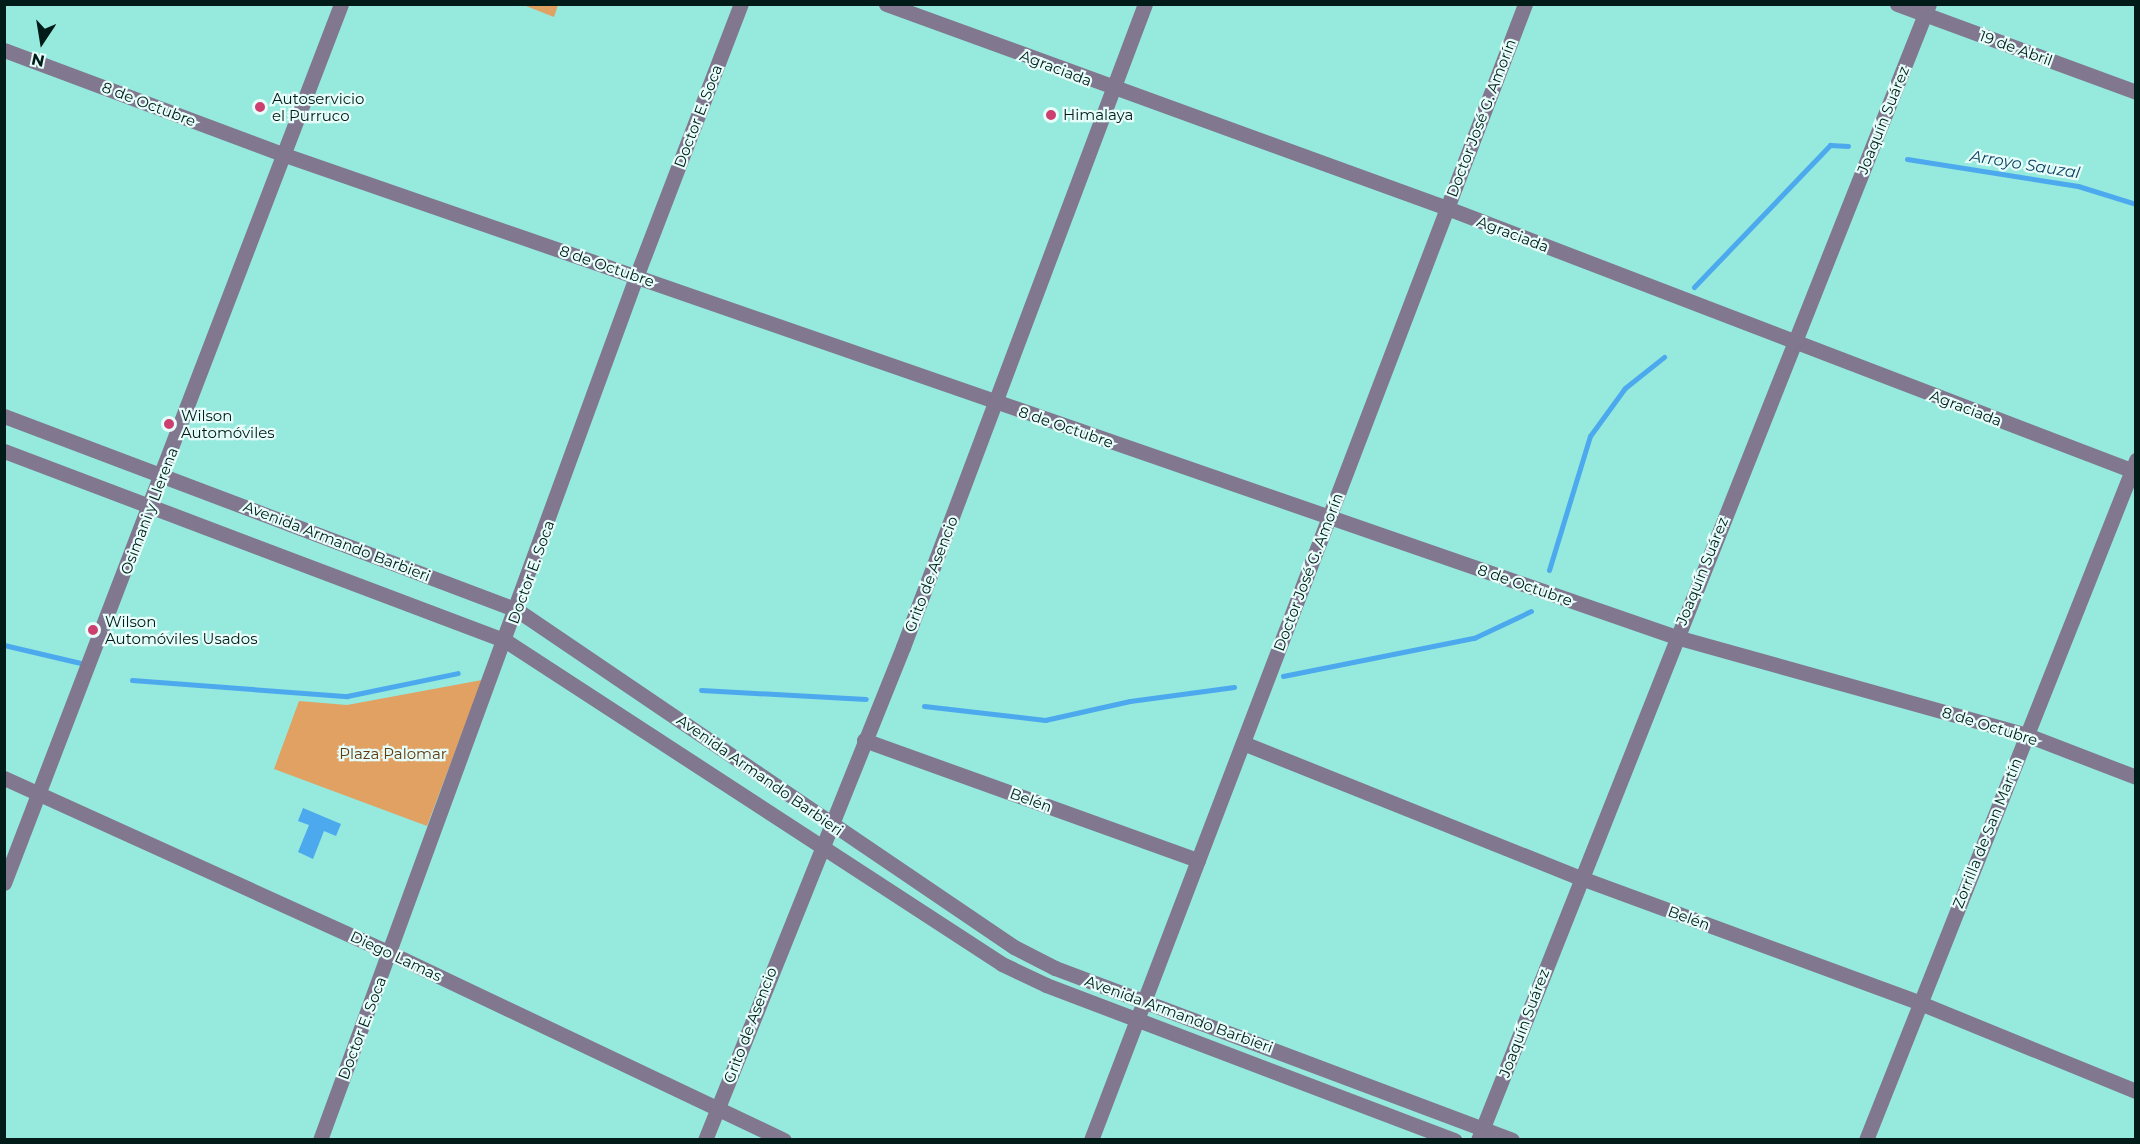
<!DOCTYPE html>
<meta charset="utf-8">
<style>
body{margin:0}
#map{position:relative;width:2140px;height:1144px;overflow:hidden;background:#95e9dd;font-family:Montserrat,sans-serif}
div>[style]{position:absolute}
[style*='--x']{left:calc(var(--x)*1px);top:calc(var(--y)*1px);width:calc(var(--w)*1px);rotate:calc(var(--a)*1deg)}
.green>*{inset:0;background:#e1a163}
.water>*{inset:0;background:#4ca9ee}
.stream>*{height:5px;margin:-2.5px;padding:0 2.5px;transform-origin:2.5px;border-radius:2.5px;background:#4ca9ee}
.minor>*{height:15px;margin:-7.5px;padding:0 7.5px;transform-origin:7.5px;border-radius:7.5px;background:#81778f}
.dots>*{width:16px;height:16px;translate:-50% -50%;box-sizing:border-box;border:3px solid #e6fdf9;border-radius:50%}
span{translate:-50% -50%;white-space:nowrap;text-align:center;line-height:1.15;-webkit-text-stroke:4.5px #e6fdf9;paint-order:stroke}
.street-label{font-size:15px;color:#011b18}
.poi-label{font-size:15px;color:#011b18}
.left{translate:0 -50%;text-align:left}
.park-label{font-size:15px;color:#623a0e}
.water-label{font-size:16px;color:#0d4063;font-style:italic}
.frame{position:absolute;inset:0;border:6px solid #011b18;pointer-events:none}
.north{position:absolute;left:12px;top:12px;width:60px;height:60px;-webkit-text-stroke:4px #e6fdf9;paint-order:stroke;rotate:192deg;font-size:16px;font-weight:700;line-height:24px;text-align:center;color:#011b18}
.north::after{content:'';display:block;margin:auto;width:21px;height:27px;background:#011b18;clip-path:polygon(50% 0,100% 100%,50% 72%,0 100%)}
</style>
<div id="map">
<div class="green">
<div style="clip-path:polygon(521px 4px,558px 4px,558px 5px,554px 17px)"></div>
<div style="clip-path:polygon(482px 680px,427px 826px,274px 769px,299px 701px,347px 705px)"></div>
</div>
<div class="water">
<div style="clip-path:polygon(303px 808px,341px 824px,336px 836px,324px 831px,313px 859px,298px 852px,309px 825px,298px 821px)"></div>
</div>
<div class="stream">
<div style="--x:1907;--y:159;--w:173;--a:9"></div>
<div style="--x:2078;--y:186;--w:61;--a:17.2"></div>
<div style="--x:1694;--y:287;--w:197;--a:-46.2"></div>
<div style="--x:1830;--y:145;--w:18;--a:3"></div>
<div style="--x:1549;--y:570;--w:140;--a:-73"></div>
<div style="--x:1590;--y:436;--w:59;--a:-53.9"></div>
<div style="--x:1625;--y:388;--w:50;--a:-38.5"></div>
<div style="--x:4;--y:645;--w:83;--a:13.2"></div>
<div style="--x:1283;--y:676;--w:195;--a:-11.3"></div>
<div style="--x:1474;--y:638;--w:63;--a:-25.3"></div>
<div style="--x:132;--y:680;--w:216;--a:4.3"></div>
<div style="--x:347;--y:696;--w:113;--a:-11.7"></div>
<div style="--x:701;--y:690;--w:165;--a:3.1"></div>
<div style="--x:924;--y:706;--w:122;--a:6.6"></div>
<div style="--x:1045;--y:720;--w:87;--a:-12.6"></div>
<div style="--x:1130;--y:701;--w:105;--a:-7.7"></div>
</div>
<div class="minor">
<div style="--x:886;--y:4;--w:597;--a:19.98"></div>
<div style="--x:1447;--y:208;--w:738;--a:20.97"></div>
<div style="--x:1897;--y:4;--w:255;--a:20.2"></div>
<div style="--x:4;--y:50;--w:297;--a:20.5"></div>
<div style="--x:282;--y:154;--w:1475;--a:19.11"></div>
<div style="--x:1676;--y:637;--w:364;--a:15.6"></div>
<div style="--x:2027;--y:735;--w:117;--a:21.1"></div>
<div style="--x:4;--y:416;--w:548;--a:20.71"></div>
<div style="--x:517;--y:610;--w:600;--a:34.14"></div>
<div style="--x:1014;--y:947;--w:46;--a:27.1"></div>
<div style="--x:1055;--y:968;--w:488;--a:20.6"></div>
<div style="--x:4;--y:451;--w:537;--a:20.73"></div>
<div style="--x:506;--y:641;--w:592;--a:33.07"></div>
<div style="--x:1002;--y:964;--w:49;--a:25.5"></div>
<div style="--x:1046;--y:985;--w:437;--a:20.8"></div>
<div style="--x:864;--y:740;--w:355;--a:19.8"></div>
<div style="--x:1243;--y:743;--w:364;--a:21.8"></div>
<div style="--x:1581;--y:878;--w:361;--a:20.2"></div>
<div style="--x:1920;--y:1003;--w:233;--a:22.2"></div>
<div style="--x:4;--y:778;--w:424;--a:24.4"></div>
<div style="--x:390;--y:953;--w:436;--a:25.4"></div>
<div style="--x:4;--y:883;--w:941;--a:-69.02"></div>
<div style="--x:320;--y:1140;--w:919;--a:-69.89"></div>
<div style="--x:636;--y:277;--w:292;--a:-69"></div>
<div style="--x:705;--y:1140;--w:531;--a:-68.12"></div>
<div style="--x:903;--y:647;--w:687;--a:-69.38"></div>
<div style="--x:1091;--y:1140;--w:1216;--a:-69.09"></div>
<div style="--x:1478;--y:1140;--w:1222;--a:-68.35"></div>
<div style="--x:1866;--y:1140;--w:732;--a:-68.34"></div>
</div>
<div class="dots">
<div style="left:260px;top:107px;background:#cc3f6f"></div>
<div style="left:1051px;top:115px;background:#cc3f6f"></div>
<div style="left:169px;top:424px;background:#cc3f6f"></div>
<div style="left:93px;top:630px;background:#cc3f6f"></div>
</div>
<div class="street-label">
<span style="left:2016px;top:48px;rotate:20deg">19 de Abril</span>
<span style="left:1056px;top:68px;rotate:21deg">Agraciada</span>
<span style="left:149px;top:104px;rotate:21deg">8 de Octubre</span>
<span style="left:698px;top:116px;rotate:-69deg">Doctor E. Soca</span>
<span style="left:1481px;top:118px;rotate:-69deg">Doctor José G. Amorín</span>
<span style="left:1883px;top:120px;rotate:-68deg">Joaquín Suárez</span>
<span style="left:1513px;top:234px;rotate:21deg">Agraciada</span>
<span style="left:607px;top:266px;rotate:19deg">8 de Octubre</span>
<span style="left:1966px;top:408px;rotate:21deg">Agraciada</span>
<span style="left:1066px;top:427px;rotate:19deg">8 de Octubre</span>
<span style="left:149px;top:511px;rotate:-69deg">Osimani y Llerena</span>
<span style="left:337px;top:541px;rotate:21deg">Avenida Armando Barbieri</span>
<span style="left:1702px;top:571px;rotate:-68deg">Joaquín Suárez</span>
<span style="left:531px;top:572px;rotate:-70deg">Doctor E. Soca</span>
<span style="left:1308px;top:572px;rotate:-69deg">Doctor José G. Amorín</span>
<span style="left:931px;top:574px;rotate:-69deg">Grito de Asencio</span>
<span style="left:1525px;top:585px;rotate:19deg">8 de Octubre</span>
<span style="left:1990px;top:726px;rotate:17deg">8 de Octubre</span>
<span style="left:760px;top:775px;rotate:35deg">Avenida Armando Barbieri</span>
<span style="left:1031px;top:800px;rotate:20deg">Belén</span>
<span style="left:1987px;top:833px;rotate:-68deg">Zorrilla de San Martín</span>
<span style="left:1689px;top:918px;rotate:20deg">Belén</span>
<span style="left:396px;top:956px;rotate:25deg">Diego Lamas</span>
<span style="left:1179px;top:1014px;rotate:20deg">Avenida Armando Barbieri</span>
<span style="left:1524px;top:1023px;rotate:-69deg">Joaquín Suárez</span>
<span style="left:750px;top:1025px;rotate:-69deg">Grito de Asencio</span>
<span style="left:362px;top:1028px;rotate:-69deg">Doctor E. Soca</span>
</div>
<div class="poi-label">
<span class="left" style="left:272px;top:107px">Autoservicio<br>el Purruco</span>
<span class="left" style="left:1063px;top:115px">Himalaya</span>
<span class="left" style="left:181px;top:424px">Wilson<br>Automóviles</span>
<span class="left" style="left:105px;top:630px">Wilson<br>Automóviles Usados</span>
</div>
<div class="park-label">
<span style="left:393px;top:754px">Plaza Palomar</span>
</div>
<div class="water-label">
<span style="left:2025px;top:165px;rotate:9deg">Arroyo Sauzal</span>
</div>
<div class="frame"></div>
<div class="north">N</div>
</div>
